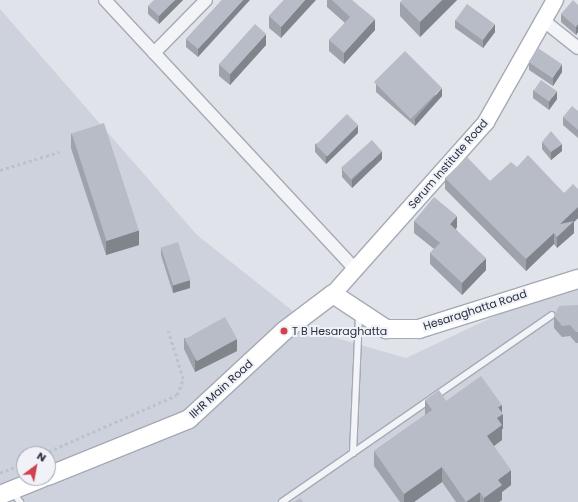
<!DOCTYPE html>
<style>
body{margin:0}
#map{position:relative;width:578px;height:502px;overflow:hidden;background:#e0e3ea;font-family:Poppins,sans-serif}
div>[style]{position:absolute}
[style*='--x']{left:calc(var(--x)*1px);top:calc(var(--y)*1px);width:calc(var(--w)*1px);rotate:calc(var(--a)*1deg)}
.built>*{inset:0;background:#ced2dc}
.path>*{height:2.5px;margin-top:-1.25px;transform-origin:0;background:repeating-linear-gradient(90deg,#bec1c9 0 3px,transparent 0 6px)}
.roads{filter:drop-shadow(1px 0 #a5aab4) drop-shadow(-1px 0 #a5aab4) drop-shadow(0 1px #a5aab4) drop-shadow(0 -1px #a5aab4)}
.lane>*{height:6px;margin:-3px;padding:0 3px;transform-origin:3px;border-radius:3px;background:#f3f4f8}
.street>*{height:12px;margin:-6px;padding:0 6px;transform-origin:6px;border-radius:6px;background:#f3f4f8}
.secondary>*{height:16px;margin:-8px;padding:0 8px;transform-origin:8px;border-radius:8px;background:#fff}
.primary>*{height:18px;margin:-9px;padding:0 9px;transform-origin:9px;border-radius:9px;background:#fff}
.wall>*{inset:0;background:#9da2ab}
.shaded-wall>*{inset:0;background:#80848b}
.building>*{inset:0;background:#b7bcc7;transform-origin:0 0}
.dots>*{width:11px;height:11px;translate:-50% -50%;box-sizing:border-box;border:2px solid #f0f2f7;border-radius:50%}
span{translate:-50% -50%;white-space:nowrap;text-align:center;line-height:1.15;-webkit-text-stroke:4px #f0f2f7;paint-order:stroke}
.street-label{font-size:11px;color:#283042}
.poi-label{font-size:11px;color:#283042}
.left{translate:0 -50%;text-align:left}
.north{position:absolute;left:16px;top:446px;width:40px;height:40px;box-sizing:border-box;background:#f0f2f7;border:1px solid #a0a4af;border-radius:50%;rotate:32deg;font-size:11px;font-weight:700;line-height:16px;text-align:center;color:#283042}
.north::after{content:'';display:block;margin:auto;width:14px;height:18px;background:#d2414e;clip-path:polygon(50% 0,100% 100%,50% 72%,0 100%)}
</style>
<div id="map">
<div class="built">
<div style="clip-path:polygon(evenodd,0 9px,197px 235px,322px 334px,406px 358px,514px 307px,578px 286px,578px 502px,0 502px,0 9px,24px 454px,48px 454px,48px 478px,24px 478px,24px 454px)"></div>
</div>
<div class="path">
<div style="--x:0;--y:170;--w:62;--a:-17"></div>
<div style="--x:43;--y:454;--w:146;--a:-23.8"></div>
<div style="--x:177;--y:395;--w:17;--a:-69"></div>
<div style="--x:183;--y:379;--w:50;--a:-107.4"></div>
<div style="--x:0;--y:473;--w:26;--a:-23"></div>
</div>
<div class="roads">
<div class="lane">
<div style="--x:353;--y:453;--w:139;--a:-87.5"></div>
<div style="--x:12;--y:491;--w:14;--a:54"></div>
<div style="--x:282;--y:502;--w:328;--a:-34.7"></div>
</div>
<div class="street">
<div style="--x:105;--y:0;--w:367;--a:47.1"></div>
<div style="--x:544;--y:21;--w:43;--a:38.5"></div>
<div style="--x:154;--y:53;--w:74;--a:-45.5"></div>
</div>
<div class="secondary">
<div style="--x:333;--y:294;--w:230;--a:-48.3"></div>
<div style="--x:486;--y:122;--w:140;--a:-60.5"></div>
</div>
<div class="primary">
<div style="--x:48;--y:476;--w:152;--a:-22"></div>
<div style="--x:189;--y:419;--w:129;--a:-42.8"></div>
<div style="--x:284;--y:331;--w:61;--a:-37.1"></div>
<div style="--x:333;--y:294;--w:64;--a:33.4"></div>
<div style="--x:386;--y:329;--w:33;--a:0"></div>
<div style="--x:419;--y:329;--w:167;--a:-17.5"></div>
<div style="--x:0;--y:495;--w:45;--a:-22"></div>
</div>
</div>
<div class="wall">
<div style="clip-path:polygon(183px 0,159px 24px,148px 14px,148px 6px)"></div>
<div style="clip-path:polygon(222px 0,198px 57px,186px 47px,186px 39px)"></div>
<div style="clip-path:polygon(284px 0,281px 38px,269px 28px,269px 16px)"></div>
<div style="clip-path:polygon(327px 0,352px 0,375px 30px,344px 64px,329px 51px,329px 40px,345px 23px,327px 7px)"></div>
<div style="clip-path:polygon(457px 0,420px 37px,400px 16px,400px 2px)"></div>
<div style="clip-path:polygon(578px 5px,578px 32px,576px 35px,561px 22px,561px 14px)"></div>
<div style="clip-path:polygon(455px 20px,495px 32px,483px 48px,455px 28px)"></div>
<div style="clip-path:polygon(266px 45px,230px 85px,219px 76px,219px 64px)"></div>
<div style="clip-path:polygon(529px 62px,562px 72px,553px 86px,529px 70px)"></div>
<div style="clip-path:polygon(376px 84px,442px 96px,415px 126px,376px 92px)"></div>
<div style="clip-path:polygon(533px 90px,557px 99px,549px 110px,533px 98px)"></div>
<div style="clip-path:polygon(578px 111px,578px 138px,563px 125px,563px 117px)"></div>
<div style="clip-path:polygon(71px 133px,139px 245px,106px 255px,71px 148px)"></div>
<div style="clip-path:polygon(358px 133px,326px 164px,315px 152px,315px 144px)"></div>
<div style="clip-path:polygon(542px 142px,562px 151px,551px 160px,542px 149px)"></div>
<div style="clip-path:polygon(382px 159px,352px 188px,342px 177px,342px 169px)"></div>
<div style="clip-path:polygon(517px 167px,564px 193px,578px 189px,578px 218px,574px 222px,574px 233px,557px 248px,554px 244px,526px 271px,445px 189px,445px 178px,490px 181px)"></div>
<div style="clip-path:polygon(414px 221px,457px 227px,456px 229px,486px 270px,462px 295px,430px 264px,430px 253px,434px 249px,414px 233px)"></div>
<div style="clip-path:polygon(161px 247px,190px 288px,173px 293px,161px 255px)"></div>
<div style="clip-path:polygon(578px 305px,578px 343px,576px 343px,570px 336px,562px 337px,554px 328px,554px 316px)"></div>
<div style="clip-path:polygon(184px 338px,237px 351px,195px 372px,184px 349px)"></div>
<div style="clip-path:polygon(425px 400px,446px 401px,502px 412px,503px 429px,502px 429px,502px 440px,494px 446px,511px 485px,502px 492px,502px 500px,499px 502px,456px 502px,442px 482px,414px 502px,400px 502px,374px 466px,374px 451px,425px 415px)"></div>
</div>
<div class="shaded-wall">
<div style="clip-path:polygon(175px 0,183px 0,159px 24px,159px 16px)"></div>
<div style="clip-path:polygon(243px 0,250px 0,198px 57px,198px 49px)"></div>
<div style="clip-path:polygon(305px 0,316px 0,281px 38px,281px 27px)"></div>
<div style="clip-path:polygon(442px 0,457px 0,420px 37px,420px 22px)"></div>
<div style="clip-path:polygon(375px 19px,375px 30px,344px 64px,344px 53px)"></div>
<div style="clip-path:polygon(495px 24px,495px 32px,483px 48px,483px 40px)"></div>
<div style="clip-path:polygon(578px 24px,578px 32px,576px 35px,576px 27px)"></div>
<div style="clip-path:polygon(266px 34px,266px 45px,230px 85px,230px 74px)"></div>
<div style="clip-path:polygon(562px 64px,562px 72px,553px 86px,553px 78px)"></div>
<div style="clip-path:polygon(442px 88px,442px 96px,415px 126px,415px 119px)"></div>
<div style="clip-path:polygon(557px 91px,557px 99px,549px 110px,549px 102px)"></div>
<div style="clip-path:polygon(358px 125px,358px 133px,326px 164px,326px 156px)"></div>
<div style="clip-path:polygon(562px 144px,562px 151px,551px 160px,551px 152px)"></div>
<div style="clip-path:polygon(382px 151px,382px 159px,352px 188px,352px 180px)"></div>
<div style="clip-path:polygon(578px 207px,578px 218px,574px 222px,574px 233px,557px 248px,557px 237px,560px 224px)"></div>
<div style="clip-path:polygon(457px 216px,457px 227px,450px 235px,450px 224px)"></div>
<div style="clip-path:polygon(139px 230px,139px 245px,106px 255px,106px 241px)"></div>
<div style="clip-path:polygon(554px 233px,554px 244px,526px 271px,526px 259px)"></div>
<div style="clip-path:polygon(486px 258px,486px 270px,462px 295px,462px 283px)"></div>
<div style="clip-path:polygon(190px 280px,190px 288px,173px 293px,173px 285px)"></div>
<div style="clip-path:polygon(237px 339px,237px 351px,195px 372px,195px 360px)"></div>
<div style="clip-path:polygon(502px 405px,502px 415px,503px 414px,503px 429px,502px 429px,502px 440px,487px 451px,487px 436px,497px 418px,498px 407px)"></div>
<div style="clip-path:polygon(442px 467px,442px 482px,414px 502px,404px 502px,404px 494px)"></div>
<div style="clip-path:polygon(511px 470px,511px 485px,502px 492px,502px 500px,499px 502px,484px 502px,484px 498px,498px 480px)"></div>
<div style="clip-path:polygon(480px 492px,480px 502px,466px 502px)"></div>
</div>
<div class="building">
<div style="clip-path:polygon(154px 0,175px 0,159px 16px,148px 6px)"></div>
<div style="clip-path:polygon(222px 0,243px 0,198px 49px,186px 39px)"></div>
<div style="clip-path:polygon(284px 0,305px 0,281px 27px,269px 16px)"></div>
<div style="clip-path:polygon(332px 0,352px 0,375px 19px,344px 53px,329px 40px,350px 17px)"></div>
<div style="clip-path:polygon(402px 0,442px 0,420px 22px,400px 2px)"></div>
<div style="clip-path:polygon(573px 0,578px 5px,578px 24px,576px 27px,561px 14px)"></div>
<div style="left:467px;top:4px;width:34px;height:20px;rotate:36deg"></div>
<div style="left:255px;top:24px;width:15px;height:54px;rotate:42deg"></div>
<div style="left:538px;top:48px;width:29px;height:17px;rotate:34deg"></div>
<div style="left:405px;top:51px;width:52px;height:44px;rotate:45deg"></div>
<div style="left:541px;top:80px;width:19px;height:13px;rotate:35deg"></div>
<div style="clip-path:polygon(572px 106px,578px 111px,578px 130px,563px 117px)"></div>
<div style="left:347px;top:114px;width:16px;height:44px;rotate:45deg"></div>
<div style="left:104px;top:123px;width:113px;height:34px;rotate:72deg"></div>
<div style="clip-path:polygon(551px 131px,562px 144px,551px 152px,542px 142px)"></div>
<div style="left:372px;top:140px;width:15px;height:42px;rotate:48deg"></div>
<div style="clip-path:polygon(528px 155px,564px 193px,573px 184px,578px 189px,578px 207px,560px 224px,574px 221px,557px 237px,554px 233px,526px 259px,445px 178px,467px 157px,490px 181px,511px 162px,517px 167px)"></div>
<div style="clip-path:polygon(434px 197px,457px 216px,450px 224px,486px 258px,462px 283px,430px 253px,440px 243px,414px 221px)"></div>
<div style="left:178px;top:242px;width:40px;height:18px;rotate:72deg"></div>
<div style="clip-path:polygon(578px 305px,578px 332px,576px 332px,570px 325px,562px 326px,554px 316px,559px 306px)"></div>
<div style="left:225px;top:317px;width:25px;height:46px;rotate:61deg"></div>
<div style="clip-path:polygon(481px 376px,502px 405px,498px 407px,503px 414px,497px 418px,502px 425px,487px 436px,511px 470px,498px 480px,502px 485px,484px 498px,480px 492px,466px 502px,442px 467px,404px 494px,374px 451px,432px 410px,425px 400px,439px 390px,446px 401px)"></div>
<div style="clip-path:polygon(300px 498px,303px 502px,294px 502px)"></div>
</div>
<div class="dots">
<div style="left:284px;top:331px;background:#d2414e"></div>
</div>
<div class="street-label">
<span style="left:448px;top:164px;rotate:-49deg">Serum Institute Road</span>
<span style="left:475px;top:310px;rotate:-18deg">Hesaraghatta Road</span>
<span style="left:221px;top:389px;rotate:-42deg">IIHR Main Road</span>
</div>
<div class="poi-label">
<span class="left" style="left:292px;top:331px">T B Hesaraghatta</span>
</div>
<div class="north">N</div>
</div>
